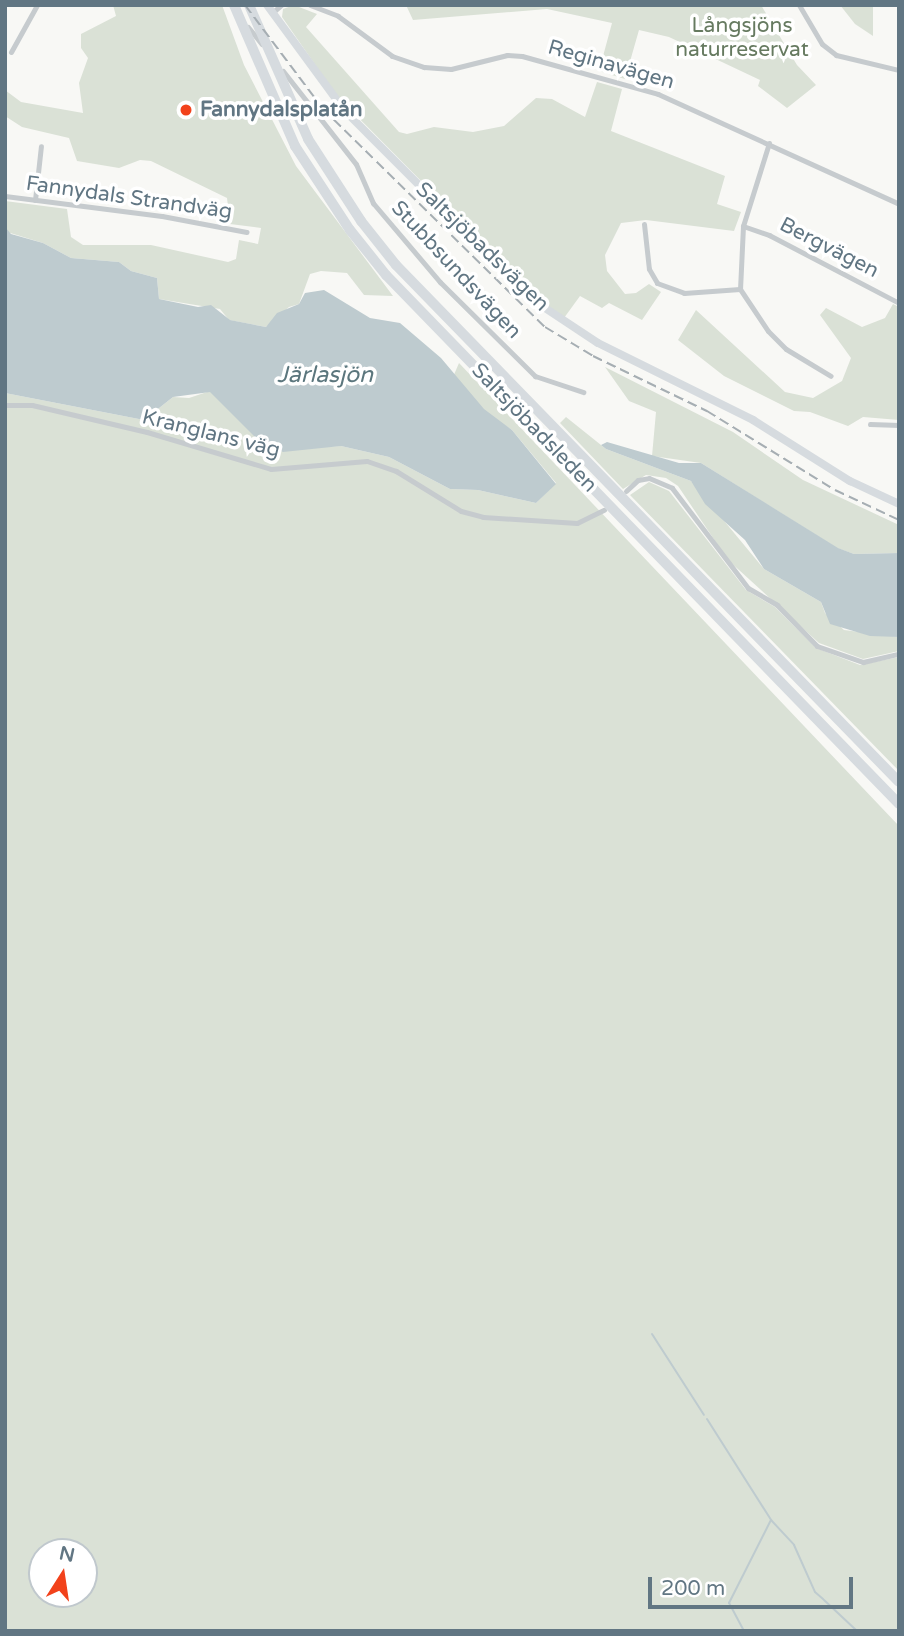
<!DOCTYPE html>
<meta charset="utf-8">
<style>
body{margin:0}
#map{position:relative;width:904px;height:1636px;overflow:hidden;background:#f8f8f5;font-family:"Varela Round",sans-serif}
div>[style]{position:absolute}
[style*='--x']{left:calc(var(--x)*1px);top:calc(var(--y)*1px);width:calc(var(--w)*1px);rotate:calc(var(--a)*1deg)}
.green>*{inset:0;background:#dae1d6}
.water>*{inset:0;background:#becbcf}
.stream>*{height:2px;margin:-1px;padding:0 1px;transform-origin:1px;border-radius:1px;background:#becbcf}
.street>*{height:5px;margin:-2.5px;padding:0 2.5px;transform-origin:2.5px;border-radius:2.5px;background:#c6cbce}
.secondary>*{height:8px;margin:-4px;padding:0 4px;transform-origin:4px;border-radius:4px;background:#d6dbdf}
.highway>*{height:10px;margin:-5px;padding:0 5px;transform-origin:5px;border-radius:5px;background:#d6dbdf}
.rail>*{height:2px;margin-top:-1px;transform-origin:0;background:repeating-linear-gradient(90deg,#a6aeb3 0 10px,transparent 0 15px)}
.dots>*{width:19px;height:19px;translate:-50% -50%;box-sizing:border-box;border:4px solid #fff;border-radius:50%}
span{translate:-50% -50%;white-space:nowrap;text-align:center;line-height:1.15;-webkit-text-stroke:7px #fff;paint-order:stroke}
.park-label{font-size:21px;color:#667a60}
.street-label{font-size:21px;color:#617683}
.poi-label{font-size:21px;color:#617683;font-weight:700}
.left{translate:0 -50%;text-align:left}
.water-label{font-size:23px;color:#5b767d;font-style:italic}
.frame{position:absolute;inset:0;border:7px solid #617683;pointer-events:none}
.north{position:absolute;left:28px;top:1538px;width:70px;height:70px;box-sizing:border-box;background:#fff;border:2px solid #c0c8cd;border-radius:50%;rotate:12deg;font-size:19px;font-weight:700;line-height:28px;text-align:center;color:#617683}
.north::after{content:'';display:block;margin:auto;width:24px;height:32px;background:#f2421b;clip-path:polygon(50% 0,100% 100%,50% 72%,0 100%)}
.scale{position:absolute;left:648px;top:1577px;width:205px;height:32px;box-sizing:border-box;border:4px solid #617683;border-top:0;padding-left:9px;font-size:21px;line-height:24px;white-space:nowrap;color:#617683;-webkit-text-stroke:5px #fff;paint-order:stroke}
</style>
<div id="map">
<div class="green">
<div style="clip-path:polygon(113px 5px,222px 5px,244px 65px,296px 166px,393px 296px,364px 295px,347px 273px,321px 271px,310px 274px,299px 304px,289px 307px,266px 327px,229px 320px,220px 309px,159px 299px,157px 278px,131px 271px,119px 262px,71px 258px,43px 243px,7px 232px,5px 201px,67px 209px,71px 237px,83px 245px,151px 245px,228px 262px,236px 259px,239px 240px,258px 244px,261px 228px,230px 224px,227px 198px,151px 161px,140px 160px,119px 168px,77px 161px,69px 138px,22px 127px,5px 116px,5px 90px,21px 102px,83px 113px,79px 83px,88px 58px,81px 48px,81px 34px,116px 16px)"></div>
<div style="clip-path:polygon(294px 5px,317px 14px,306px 27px,399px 132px,407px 134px,434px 127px,473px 132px,504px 126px,536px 98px,552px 99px,585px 117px,597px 82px,622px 89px,611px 131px,725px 176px,717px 204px,741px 212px,734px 231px,646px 220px,621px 223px,605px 255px,607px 271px,625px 294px,636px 293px,649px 284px,661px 292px,642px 320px,609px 303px,602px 308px,580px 296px,564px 318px,538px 299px,337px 96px,282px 17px,283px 9px)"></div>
<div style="clip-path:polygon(406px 5px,761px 5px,797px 65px,816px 85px,787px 108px,758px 86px,760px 80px,669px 37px,639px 30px,625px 79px,599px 71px,612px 23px,547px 9px,413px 20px)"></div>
<div style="clip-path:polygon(840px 5px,873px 5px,873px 36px,855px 24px)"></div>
<div style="clip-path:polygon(893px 304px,899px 307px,899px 420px,863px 417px,848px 426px,810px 412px,794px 411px,724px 376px,678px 340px,696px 310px,785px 392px,813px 398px,842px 381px,851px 358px,820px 315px,826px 308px,862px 327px,885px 318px)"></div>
<div style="clip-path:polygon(evenodd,459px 363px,899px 826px,899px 1631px,5px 1631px,5px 393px,144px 420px,173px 397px,189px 398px,210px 391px,320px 447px,341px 446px,389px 457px,450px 489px,478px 490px,536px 503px,556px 483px,512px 430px,465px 399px,453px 377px,459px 363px,42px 1552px,84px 1552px,84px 1594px,42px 1594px,42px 1552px)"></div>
<div style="clip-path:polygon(605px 367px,733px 432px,803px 480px,899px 525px,899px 553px,854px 554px,837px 548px,701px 463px,652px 456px,656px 412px,629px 401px)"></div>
<div style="clip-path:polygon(566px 417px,606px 449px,691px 481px,764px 569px,821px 602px,825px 613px,844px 630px,899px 637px,899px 651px,863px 659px,819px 643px,728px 560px,678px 486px,666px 478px,646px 475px,623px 489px,560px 423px)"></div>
<div style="clip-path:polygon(649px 482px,669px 491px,746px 590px,775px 607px,816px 648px,860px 665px,899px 657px,899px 771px,630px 495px)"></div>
</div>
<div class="water">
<div style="clip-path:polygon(5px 227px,11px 234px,43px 243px,71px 258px,119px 262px,131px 271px,157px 278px,159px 299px,198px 307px,211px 305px,230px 320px,266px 327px,277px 313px,299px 304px,305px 293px,324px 290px,370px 318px,400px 323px,441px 358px,484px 409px,512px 430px,556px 484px,536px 503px,478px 490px,450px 489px,389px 457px,341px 446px,283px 452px,259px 441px,210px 392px,173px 397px,144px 420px,5px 393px)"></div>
<div style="clip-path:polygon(607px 442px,679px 463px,701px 463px,838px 548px,854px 554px,899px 553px,899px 637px,870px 636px,830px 624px,821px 602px,764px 569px,745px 540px,705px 504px,691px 481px,606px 449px,601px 445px)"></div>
</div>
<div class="stream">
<div style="--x:652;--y:1334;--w:96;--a:57.3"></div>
<div style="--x:707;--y:1419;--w:120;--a:57.6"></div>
<div style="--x:771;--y:1520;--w:34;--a:47"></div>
<div style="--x:794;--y:1545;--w:51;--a:65.9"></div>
<div style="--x:815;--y:1592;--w:11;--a:41"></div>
<div style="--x:824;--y:1600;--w:45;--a:43.2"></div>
<div style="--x:744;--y:1631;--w:32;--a:-118"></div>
<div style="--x:729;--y:1603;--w:93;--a:-63.2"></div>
</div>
<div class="street">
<div style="--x:310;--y:5;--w:30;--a:21"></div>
<div style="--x:338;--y:16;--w:67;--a:36.5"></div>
<div style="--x:392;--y:56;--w:34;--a:19"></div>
<div style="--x:424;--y:67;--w:27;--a:4"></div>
<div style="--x:451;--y:69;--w:58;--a:-14"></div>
<div style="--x:507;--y:55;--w:15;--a:4"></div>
<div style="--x:522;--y:56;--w:141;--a:15.6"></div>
<div style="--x:658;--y:94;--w:265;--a:24.5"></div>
<div style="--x:799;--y:5;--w:45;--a:59.5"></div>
<div style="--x:822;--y:44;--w:18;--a:38"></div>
<div style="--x:836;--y:55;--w:65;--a:13.4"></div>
<div style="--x:273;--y:12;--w:11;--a:-41"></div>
<div style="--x:248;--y:27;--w:22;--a:51"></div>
<div style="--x:11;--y:52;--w:54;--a:-61"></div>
<div style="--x:283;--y:71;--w:118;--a:51.9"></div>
<div style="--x:356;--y:164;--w:43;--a:66.4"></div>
<div style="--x:373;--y:203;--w:104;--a:49.7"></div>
<div style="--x:440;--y:282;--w:134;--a:44.7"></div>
<div style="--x:535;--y:376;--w:51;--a:18.4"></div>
<div style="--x:769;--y:143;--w:87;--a:107.4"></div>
<div style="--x:743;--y:226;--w:63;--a:92.7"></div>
<div style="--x:740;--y:289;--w:50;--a:56.3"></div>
<div style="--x:768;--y:331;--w:25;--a:45"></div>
<div style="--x:786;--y:349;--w:52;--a:31"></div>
<div style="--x:5;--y:196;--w:158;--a:7.3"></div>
<div style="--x:162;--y:216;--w:86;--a:10.7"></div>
<div style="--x:35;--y:200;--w:54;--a:-83.7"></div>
<div style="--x:644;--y:224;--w:45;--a:83.7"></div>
<div style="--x:649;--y:269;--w:16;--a:60"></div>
<div style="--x:657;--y:283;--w:29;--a:20"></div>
<div style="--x:684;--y:293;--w:56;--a:-4.1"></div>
<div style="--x:743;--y:226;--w:28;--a:19"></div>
<div style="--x:769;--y:235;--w:147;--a:27.6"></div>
<div style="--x:5;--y:405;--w:27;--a:0"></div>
<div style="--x:32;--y:405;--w:118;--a:13.2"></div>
<div style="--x:147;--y:432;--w:129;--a:16.6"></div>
<div style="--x:271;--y:469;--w:96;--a:-4.8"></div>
<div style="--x:367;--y:461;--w:31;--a:19"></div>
<div style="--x:396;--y:471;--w:76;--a:31.6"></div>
<div style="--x:461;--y:511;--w:23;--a:15"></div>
<div style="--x:483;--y:517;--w:94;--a:3.7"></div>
<div style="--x:577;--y:523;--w:30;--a:-26"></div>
<div style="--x:870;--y:424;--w:29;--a:2"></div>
<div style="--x:626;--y:491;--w:16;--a:-43"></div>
<div style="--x:638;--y:480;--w:11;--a:-10"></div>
<div style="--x:649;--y:478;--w:25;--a:23"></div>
<div style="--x:672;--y:488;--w:126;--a:52.8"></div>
<div style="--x:748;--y:588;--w:34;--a:30"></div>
<div style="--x:777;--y:605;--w:57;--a:45.7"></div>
<div style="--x:817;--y:646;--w:49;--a:19.2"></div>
<div style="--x:863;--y:662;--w:37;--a:-13"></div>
</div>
<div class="secondary">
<div style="--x:267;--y:5;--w:132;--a:53.7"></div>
<div style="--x:345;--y:111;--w:270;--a:45"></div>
<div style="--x:536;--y:302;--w:74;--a:33.5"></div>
<div style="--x:598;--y:343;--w:173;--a:26.4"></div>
<div style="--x:753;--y:420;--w:115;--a:32.2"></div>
<div style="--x:850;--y:481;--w:54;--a:25.1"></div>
</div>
<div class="highway">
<div style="--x:234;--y:5;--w:154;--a:66.6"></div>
<div style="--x:295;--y:146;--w:100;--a:56.8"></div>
<div style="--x:350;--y:230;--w:58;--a:51.3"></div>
<div style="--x:386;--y:275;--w:737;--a:45.88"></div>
<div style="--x:249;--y:5;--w:146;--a:66.2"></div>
<div style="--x:308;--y:139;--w:98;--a:57.1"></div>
<div style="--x:361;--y:221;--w:56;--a:51.5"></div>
<div style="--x:396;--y:265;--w:721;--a:45.79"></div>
</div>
<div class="rail">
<div style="--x:245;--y:5;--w:130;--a:53.1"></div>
<div style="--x:323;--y:109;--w:311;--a:44.5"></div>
<div style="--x:545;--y:327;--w:56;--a:31.1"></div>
<div style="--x:593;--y:356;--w:127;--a:25.8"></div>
<div style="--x:707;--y:411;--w:150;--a:31.7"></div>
<div style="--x:835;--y:490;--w:71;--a:25.1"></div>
</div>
<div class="dots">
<div style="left:186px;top:110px;background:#f2421b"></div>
</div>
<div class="park-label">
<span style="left:742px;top:38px">Långsjöns<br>naturreservat</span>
</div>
<div class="street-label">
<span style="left:611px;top:65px;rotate:16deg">Reginavägen</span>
<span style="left:129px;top:198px;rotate:8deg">Fannydals Strandväg</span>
<span style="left:482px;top:247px;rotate:44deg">Saltsjöbadsvägen</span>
<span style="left:829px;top:248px;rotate:27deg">Bergvägen</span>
<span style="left:456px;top:270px;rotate:47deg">Stubbsundsvägen</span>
<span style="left:534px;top:428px;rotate:46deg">Saltsjöbadsleden</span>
<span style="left:211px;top:434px;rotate:14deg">Kranglans väg</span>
</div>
<div class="poi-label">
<span class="left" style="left:200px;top:110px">Fannydalsplatån</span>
</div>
<div class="water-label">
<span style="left:325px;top:375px">Järlasjön</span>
</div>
<div class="frame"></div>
<div class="north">N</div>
<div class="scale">200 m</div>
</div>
